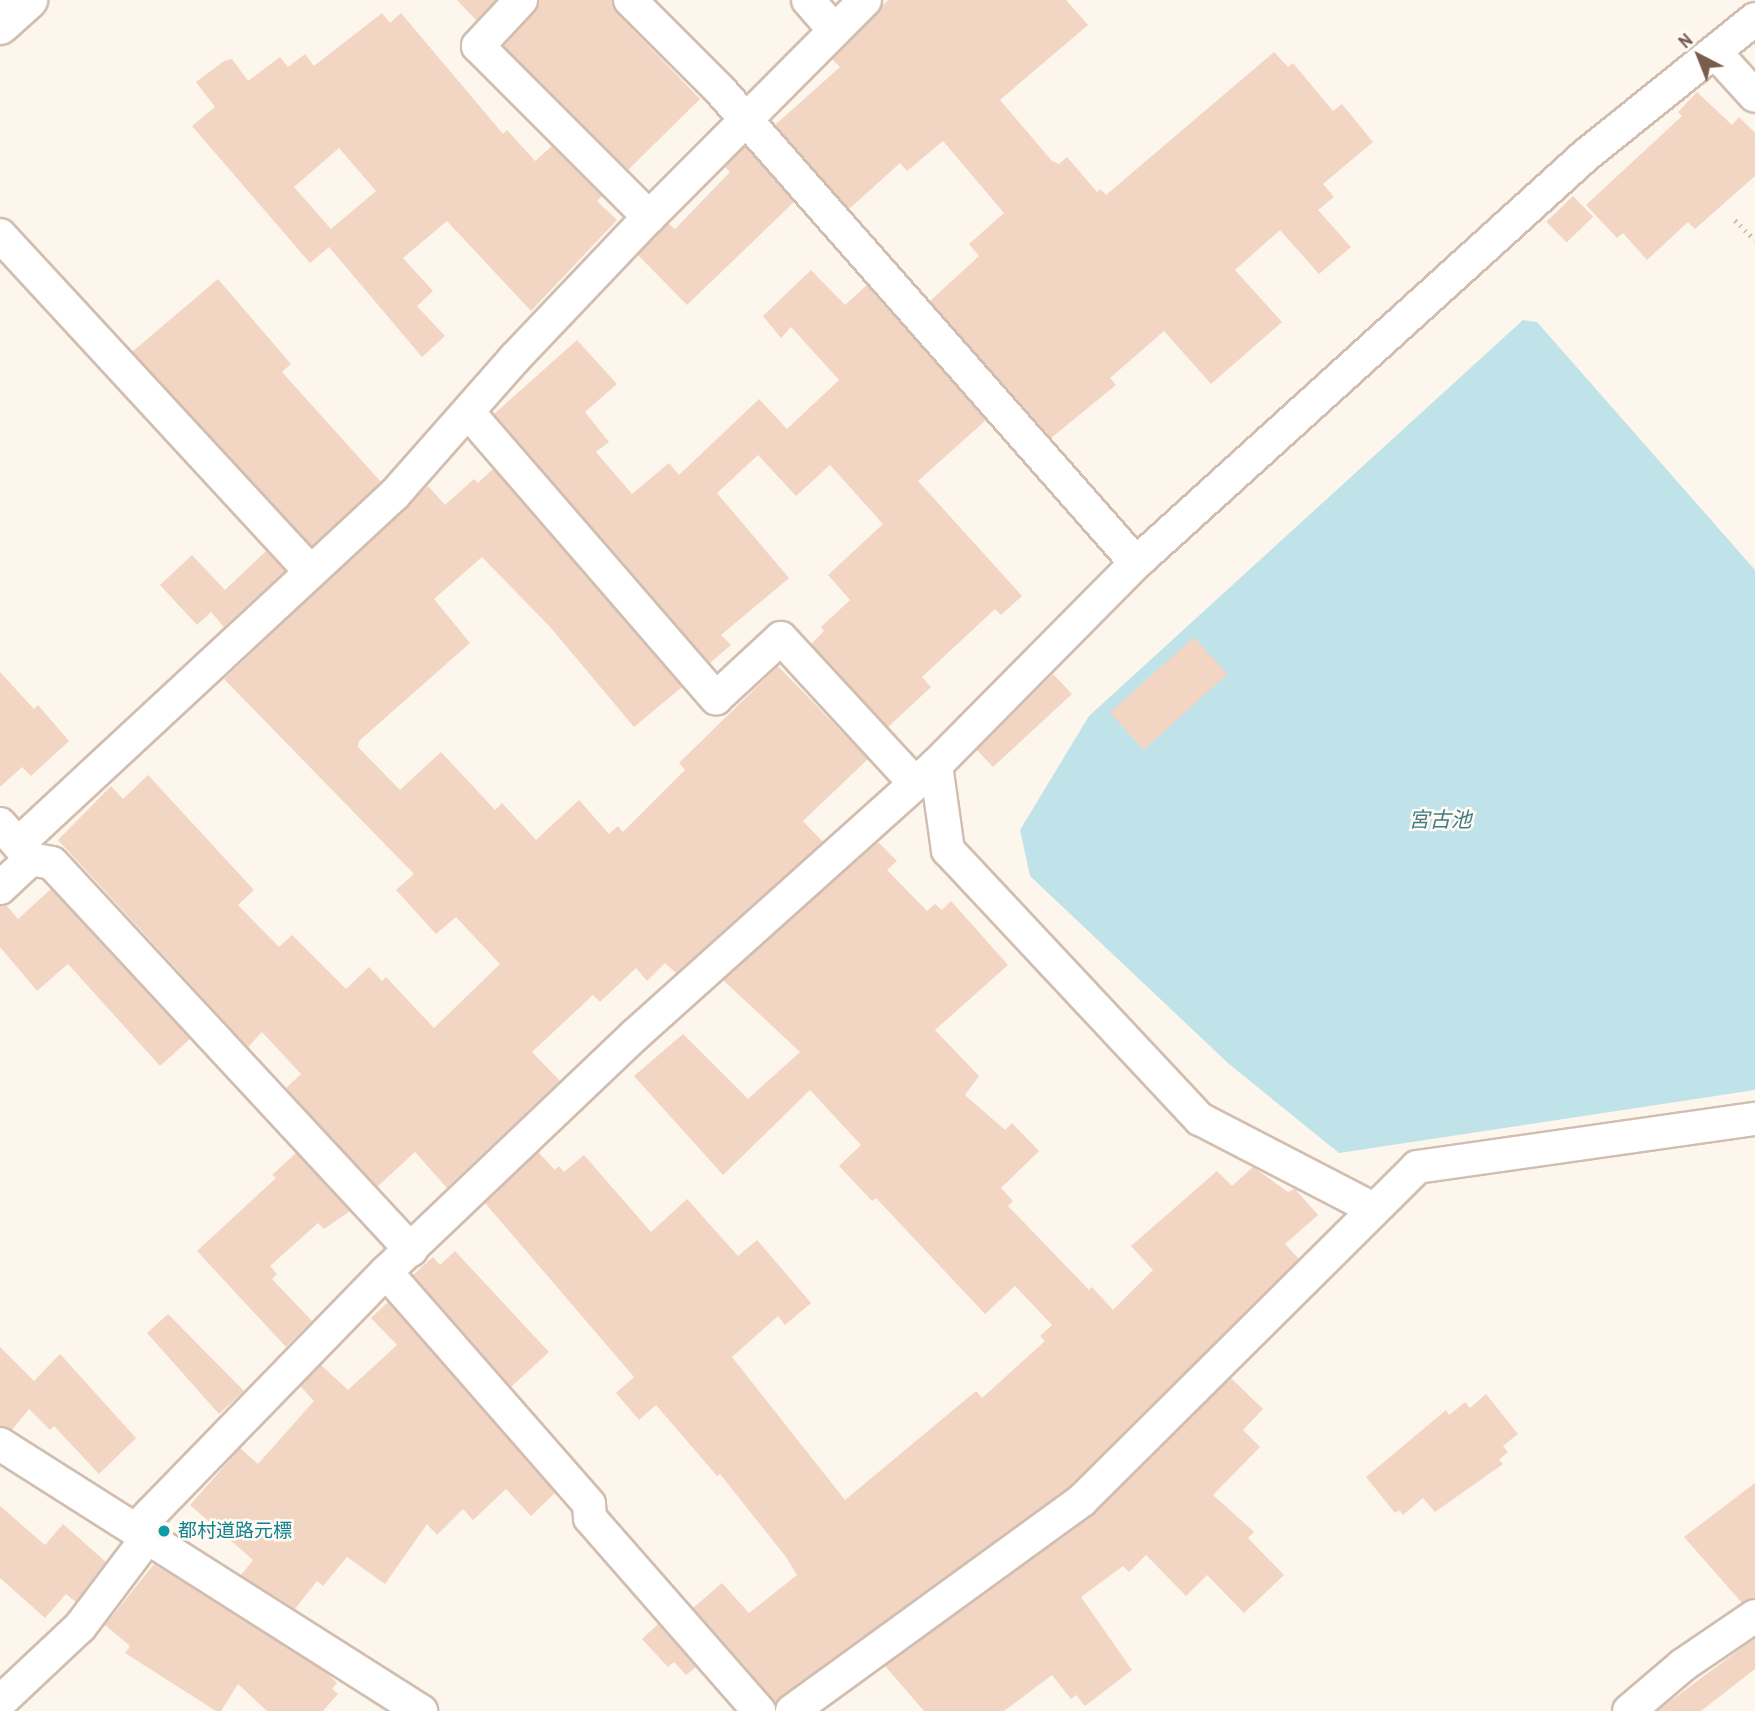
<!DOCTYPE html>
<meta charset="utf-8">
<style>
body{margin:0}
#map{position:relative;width:1755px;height:1711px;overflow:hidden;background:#fdf6ec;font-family:"Archivo Narrow","Noto Sans JP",sans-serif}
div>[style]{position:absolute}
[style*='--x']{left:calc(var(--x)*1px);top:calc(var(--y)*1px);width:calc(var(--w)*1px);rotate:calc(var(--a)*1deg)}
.water>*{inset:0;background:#bfe3e8}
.building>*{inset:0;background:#f3d5c3;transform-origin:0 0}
.path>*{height:4.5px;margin-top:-2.25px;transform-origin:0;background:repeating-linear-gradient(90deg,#d9b8a5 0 2px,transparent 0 7px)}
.roads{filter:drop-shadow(2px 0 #d1beb0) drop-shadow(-2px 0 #d1beb0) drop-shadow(0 2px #d1beb0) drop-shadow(0 -2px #d1beb0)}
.street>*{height:32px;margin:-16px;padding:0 16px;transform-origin:16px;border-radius:16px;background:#fff}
.secondary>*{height:38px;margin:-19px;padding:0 19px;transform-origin:19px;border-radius:19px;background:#fff}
.dots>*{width:19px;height:19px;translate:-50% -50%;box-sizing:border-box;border:4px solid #fffaf3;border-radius:50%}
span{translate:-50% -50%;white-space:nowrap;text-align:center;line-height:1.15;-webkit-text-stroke:5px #fffaf3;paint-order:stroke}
.culture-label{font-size:19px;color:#0d838f}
.left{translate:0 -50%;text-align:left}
.water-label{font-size:21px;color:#437c86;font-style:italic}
.north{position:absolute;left:1664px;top:21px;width:70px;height:70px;-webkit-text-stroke:5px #fffaf3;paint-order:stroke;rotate:318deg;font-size:19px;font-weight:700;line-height:28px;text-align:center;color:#7a5c4d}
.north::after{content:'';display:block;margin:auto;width:24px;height:32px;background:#7a5c4d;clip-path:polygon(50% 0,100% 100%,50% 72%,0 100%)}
</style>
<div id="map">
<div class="water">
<div style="clip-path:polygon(1523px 320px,1537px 322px,1755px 570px,1755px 1090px,1339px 1153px,1229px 1064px,1030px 876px,1020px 830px,1089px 716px)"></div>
</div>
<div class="building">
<div style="clip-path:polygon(457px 0,496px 0,477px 21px)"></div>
<div style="clip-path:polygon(539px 0,612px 0,617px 13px,700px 99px,628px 170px,504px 46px,534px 13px)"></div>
<div style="clip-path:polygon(888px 0,1066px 0,1088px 25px,1000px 100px,1052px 161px,1059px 164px,1067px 157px,1097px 192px,1100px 189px,1106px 195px,1274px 52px,1288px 67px,1293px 63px,1333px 111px,1342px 104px,1373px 142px,1323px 184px,1334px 197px,1318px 210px,1351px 247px,1319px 274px,1280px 230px,1235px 270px,1282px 322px,1211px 384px,1164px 331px,1110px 378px,1116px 385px,1051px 438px,930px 301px,979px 256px,969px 244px,1004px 213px,943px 141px,907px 171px,900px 163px,849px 209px,775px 125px,840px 67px,832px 59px)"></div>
<div style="clip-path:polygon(evenodd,382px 13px,390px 23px,401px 13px,503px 134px,507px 130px,535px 161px,552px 146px,602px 196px,597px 201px,617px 220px,531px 311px,447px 221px,403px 258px,433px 291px,417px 306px,445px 336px,422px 357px,329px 247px,310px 263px,192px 126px,215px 107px,196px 82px,224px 61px,232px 59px,248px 81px,280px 57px,288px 67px,305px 54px,314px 66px,382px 13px,339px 148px,376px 191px,331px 229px,294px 187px,339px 148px)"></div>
<div style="clip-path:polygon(1697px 92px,1732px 125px,1739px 117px,1755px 133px,1755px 176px,1695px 229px,1688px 222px,1647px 260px,1623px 233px,1617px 238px,1586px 205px,1682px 116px,1678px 112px)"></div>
<div style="clip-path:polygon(745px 146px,794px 202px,687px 305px,638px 255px,668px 223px,675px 229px,730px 172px,725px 167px)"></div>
<div style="left:1573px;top:196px;width:29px;height:37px;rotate:46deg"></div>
<div style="clip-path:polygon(811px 270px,845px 305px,867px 285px,986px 420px,918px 481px,1022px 596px,1001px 615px,995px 609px,922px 677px,931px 687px,888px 727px,811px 644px,824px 631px,821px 627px,850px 600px,828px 575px,883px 524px,830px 465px,796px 496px,758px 455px,717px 493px,789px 578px,721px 635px,731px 645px,710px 663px,494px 414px,577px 340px,617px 384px,585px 412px,609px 442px,596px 452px,632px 494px,669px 463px,679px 475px,759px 399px,787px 429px,839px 380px,791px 327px,781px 338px,763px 316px)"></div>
<div style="clip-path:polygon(218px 279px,291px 364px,282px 372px,381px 482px,312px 546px,132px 352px)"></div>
<div style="clip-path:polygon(493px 469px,682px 687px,634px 727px,551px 628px,482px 557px,434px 599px,470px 643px,359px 741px,358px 747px,400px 790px,441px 752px,495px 810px,502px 803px,536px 840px,579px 800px,609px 834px,618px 826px,623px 832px,685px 770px,679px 763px,778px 666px,868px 759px,803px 821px,823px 842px,676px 973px,665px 963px,647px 981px,636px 968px,600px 1002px,593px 995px,532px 1052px,560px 1081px,447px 1188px,415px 1152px,377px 1187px,286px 1088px,301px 1074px,262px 1032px,248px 1047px,58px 840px,111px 786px,123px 799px,148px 775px,254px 890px,238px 905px,279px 947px,292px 935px,346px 989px,369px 967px,382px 981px,386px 977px,434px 1028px,500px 964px,456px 917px,436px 934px,396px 890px,414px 874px,224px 679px,428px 486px,445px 505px,474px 479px,478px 483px)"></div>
<div style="clip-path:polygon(266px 551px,285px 571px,224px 627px,211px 612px,197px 625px,160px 585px,192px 555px,225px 590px)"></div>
<div style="left:1194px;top:637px;width:50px;height:113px;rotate:48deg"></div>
<div style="clip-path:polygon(0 672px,34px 709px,38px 705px,69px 741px,31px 776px,22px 767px,0 787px)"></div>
<div style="clip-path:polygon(1053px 674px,1072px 694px,993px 767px,977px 750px)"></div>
<div style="clip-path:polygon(878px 842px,897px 861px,887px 870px,927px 911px,935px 904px,942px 910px,951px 901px,1008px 965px,935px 1030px,979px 1076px,965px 1095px,1005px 1130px,1012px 1123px,1039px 1151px,1001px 1188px,1013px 1201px,1008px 1206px,1089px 1290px,1092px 1287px,1113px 1310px,1153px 1270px,1131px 1246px,1217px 1171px,1232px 1186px,1253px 1167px,1288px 1192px,1295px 1189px,1318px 1215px,1285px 1244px,1299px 1259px,1070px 1486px,775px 1704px,693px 1608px,722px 1583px,749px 1613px,797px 1575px,786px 1557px,720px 1474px,717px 1476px,656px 1405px,639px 1420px,616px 1393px,634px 1377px,485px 1203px,538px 1152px,555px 1170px,559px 1166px,564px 1172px,584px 1155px,651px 1232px,687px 1199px,738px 1256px,757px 1240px,811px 1303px,785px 1325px,778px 1316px,732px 1357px,845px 1500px,976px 1391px,982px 1398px,1045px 1341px,1040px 1336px,1052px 1325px,1015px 1286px,985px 1314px,876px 1198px,872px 1201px,839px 1166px,861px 1145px,810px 1090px,723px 1175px,634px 1076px,683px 1034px,748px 1099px,800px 1052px,723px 980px)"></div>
<div style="clip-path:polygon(51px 889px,190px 1039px,160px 1066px,68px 964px,37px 991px,0 947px,0 906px,6px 905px,18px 919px)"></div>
<div style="clip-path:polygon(296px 1153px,350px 1211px,324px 1229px,318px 1223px,270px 1266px,277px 1274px,272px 1279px,312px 1321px,286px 1347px,197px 1251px,276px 1178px,272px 1175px)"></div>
<div style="clip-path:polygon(455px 1251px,549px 1352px,511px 1387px,413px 1275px,433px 1257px,440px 1265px)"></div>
<div style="clip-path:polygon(388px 1302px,555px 1493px,531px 1516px,506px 1489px,473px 1520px,463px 1509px,437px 1535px,427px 1524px,385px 1584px,347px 1557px,323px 1586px,317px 1581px,295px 1609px,241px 1575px,253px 1560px,190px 1505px,240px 1448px,258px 1464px,314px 1401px,300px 1386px,321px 1365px,348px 1390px,397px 1345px,371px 1318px)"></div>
<div style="clip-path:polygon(168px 1314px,244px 1391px,219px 1414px,147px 1333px)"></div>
<div style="clip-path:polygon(0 1347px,34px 1381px,60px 1354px,136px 1438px,99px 1474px,54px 1426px,50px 1430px,29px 1409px,12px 1430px,0 1426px)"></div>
<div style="clip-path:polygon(1231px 1378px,1263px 1409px,1243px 1430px,1260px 1447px,1213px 1495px,1254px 1532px,1248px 1538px,1284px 1575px,1244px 1613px,1207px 1575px,1186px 1596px,1146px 1555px,1129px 1572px,1123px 1566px,1081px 1597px,1132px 1670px,1085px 1706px,1076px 1695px,1071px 1699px,1052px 1675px,1004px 1711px,924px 1711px,885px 1666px,1093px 1515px)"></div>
<div style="clip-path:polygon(1486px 1394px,1518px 1434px,1503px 1446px,1508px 1452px,1499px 1460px,1503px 1464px,1435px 1512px,1423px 1498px,1403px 1515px,1399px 1510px,1395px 1513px,1366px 1477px,1446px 1410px,1449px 1415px,1465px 1402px,1470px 1408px)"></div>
<div style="clip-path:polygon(1755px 1483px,1755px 1598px,1742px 1603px,1684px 1537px)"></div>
<div style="clip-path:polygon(0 1506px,45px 1545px,63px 1524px,106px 1562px,76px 1602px,66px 1594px,45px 1618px,0 1578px)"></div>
<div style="clip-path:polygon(154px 1564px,326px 1672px,337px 1683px,332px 1689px,338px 1694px,323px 1711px,267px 1711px,238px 1684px,221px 1711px,216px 1711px,125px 1653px,130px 1646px,105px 1625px)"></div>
<div style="clip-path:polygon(658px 1624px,696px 1667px,686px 1675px,674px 1662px,668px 1667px,642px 1639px)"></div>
<div style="clip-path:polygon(1755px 1638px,1755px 1669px,1701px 1711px,1657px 1711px)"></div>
</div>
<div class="path">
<div style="--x:1735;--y:220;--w:28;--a:45"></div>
</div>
<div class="roads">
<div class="street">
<div style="--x:521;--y:0;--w:63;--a:133.1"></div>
<div style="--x:478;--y:46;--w:242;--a:45"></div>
<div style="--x:630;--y:0;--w:127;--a:45"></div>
<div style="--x:720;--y:90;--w:630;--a:48.67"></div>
<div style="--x:808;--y:0;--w:40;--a:49"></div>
<div style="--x:1715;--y:52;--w:59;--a:47.7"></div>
<div style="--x:0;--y:235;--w:456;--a:47.3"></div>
<div style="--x:468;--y:412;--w:379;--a:49.1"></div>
<div style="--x:716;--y:698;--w:88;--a:-42.7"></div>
<div style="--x:781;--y:638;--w:197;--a:47.3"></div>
<div style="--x:936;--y:765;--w:86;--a:82"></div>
<div style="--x:948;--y:850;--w:369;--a:46.9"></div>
<div style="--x:1200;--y:1119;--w:194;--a:27.4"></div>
<div style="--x:0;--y:824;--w:47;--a:48.5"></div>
<div style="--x:31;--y:859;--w:21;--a:11"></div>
<div style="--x:52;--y:863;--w:528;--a:47.15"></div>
<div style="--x:18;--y:844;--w:514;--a:-42.87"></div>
<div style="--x:395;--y:494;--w:181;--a:-48.6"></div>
<div style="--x:515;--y:358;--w:195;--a:-46.5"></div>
<div style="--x:649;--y:217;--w:306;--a:-45.1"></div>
<div style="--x:0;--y:888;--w:42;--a:-43.1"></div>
<div style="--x:386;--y:1272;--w:308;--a:48.8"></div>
<div style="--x:589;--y:1504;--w:14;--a:86"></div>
<div style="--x:590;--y:1518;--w:257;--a:48.8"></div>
<div style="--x:0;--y:1444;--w:499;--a:32.4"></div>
<div style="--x:135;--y:1530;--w:360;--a:-45.8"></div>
<div style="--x:386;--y:1272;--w:344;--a:-43.6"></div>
<div style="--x:635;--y:1035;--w:404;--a:-41.9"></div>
<div style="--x:936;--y:765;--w:284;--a:-45.3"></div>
<div style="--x:1136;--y:563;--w:607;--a:-42.2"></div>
<div style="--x:1586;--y:155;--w:217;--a:-38.8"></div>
<div style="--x:0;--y:1702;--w:110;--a:-43.2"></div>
<div style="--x:80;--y:1627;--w:111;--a:-53"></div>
<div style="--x:792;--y:1711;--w:359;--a:-36"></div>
<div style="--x:1082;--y:1500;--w:472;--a:-44.8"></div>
<div style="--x:1417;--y:1167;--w:341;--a:-8.1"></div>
<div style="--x:1629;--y:1711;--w:71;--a:-40.4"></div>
<div style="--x:1683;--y:1665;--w:87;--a:-34.2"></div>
</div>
<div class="secondary">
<div style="--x:0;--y:25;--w:38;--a:-42"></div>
</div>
</div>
<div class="dots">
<div style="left:164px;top:1531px;background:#0f9aa8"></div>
</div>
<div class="culture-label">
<span class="left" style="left:178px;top:1531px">都村道路元標</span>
</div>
<div class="water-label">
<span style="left:1440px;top:820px">宮古池</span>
</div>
<div class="north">N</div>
</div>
